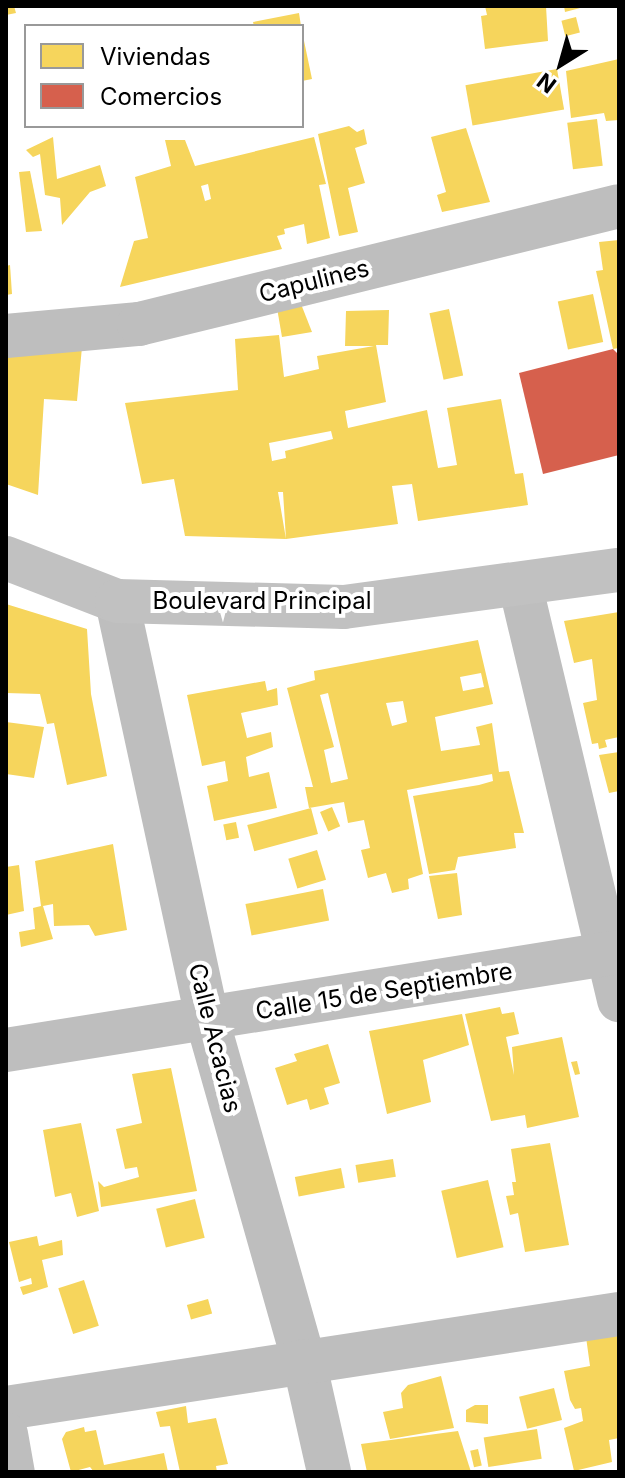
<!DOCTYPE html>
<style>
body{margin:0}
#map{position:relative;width:625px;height:1478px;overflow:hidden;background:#fff;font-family:Inter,sans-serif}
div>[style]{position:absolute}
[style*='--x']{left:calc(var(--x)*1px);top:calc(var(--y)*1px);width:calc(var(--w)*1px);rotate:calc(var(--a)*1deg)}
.homes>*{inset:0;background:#f6d55c;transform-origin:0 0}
.shops>*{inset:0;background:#d6604d}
.street>*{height:44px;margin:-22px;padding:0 22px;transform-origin:22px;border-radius:22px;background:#bebebe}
.secondary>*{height:44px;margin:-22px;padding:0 22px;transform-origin:22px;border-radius:22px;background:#c1c1c1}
span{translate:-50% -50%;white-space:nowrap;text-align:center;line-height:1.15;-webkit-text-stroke:8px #fff;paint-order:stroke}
.street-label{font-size:24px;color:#000}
.frame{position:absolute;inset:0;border:8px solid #000;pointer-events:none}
.legend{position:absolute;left:24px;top:24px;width:280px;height:104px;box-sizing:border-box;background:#fff;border:2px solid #999;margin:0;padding:10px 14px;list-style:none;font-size:24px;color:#000}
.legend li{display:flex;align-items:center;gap:16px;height:40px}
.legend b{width:40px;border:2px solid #999}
.north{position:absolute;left:521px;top:24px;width:80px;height:80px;-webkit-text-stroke:6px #fff;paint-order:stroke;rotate:217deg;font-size:22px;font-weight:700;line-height:32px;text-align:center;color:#000}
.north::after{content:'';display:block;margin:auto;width:28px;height:36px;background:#000;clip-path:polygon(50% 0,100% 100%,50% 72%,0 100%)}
</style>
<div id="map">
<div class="homes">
<div style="clip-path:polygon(6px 6px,14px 6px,16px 13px,6px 15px)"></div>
<div style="clip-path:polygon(485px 6px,546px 6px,548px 41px,485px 49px,481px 16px,487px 15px)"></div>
<div style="clip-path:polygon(564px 6px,584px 6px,584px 7px,565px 12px)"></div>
<div style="clip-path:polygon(299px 13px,301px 26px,254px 26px,253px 22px)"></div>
<div style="left:576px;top:17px;width:16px;height:15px;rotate:76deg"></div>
<div style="clip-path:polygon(303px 36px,312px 79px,302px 81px,302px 37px)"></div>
<div style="clip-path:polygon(619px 59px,619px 120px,606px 121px,604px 113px,571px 118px,566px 71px)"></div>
<div style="left:557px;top:69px;width:41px;height:93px;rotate:80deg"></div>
<div style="left:597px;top:119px;width:47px;height:30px;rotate:83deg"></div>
<div style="clip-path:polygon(349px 126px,357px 132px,364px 129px,367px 144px,355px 148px,365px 183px,348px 188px,358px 232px,339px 236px,318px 134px)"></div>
<div style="clip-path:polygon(466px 128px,490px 202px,442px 212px,437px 195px,446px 192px,431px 137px)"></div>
<div style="clip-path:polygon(53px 137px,57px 179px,100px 165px,106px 186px,90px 192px,62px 225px,60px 198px,45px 195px,40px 154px,33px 157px,26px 150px)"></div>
<div style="clip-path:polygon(evenodd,314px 137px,326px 184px,319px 185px,330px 238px,307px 244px,304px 224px,284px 229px,285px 234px,277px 236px,282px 249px,120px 287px,134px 241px,148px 238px,135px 177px,171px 166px,165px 140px,185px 140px,195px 166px,314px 137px,208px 184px,211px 199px,205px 201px,201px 186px,208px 184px)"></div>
<div style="clip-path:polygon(30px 171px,42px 231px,26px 232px,19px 172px)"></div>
<div style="clip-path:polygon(619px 240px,619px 348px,613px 349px,596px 271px,603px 270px,599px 242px)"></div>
<div style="clip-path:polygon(10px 265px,12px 294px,6px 295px,6px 266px)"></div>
<div style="left:593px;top:294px;width:49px;height:36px;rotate:78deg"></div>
<div style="clip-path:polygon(301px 304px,312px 332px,282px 337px,277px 308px)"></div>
<div style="left:449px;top:309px;width:68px;height:20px;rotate:78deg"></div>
<div style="clip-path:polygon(evenodd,389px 310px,388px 345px,376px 345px,386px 402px,345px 411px,348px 428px,427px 410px,438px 468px,457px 465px,447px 408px,501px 399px,515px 474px,523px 473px,528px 505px,418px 521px,412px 484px,392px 486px,398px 524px,286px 539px,283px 492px,278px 492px,286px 539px,185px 536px,174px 479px,142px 484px,125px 403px,238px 390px,235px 339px,279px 335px,284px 377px,319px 369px,317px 356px,374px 346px,345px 346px,346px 311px,389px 310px,331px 431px,333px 439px,285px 451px,286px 458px,272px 461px,269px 443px,331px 431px)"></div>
<div style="clip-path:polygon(82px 347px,77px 401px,44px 399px,38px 495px,6px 484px,6px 349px)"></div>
<div style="clip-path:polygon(6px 604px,87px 629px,91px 694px,107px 776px,67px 785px,54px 723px,47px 724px,40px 694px,6px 693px)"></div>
<div style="clip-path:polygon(619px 612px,619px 737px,605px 740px,607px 747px,599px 749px,598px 743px,592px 744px,583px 703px,597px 700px,592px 659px,574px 663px,564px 621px)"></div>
<div style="clip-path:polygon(evenodd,478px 640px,493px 704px,435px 717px,441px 751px,480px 745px,476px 727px,492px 723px,499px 772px,509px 771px,524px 833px,514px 833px,516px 848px,458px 857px,455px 870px,429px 874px,413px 796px,479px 785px,493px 781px,492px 774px,407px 790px,423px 874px,408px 879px,409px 889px,392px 893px,386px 873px,368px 878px,361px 850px,370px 848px,364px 820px,348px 823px,344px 802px,309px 808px,305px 787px,313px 787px,287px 688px,315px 680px,314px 671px,478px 640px,481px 673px,484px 687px,463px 691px,460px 677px,481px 673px,478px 640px,328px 693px,348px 779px,331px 783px,324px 750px,334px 747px,320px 695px,328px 693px,478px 640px,403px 701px,407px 722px,392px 726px,386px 703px,403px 701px)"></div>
<div style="clip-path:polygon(265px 681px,267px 691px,277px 688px,278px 705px,241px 713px,247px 738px,271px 732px,273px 747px,246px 757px,249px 777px,269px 772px,277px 808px,214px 821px,207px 786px,228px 781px,225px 761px,202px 766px,187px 695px)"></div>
<div style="clip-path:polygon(6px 722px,44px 727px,34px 778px,6px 774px)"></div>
<div style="clip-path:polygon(619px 752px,619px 791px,609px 793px,599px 755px)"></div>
<div style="left:332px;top:807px;width:21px;height:13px;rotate:67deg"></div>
<div style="left:311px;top:808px;width:27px;height:66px;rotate:75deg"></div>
<div style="left:236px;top:822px;width:16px;height:13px;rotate:79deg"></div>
<div style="clip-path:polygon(113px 844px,127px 930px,95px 936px,89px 925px,54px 926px,53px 904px,43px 906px,53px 939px,21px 947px,19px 932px,35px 929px,33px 908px,41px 906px,35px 861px)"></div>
<div style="left:317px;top:850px;width:31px;height:30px;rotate:73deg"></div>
<div style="clip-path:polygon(19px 865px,24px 911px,6px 915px,6px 867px)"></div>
<div style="clip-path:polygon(457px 873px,462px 915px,438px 919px,429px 876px)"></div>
<div style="left:323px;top:889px;width:32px;height:79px;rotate:79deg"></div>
<div style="clip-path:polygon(500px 1007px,502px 1014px,514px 1012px,519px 1034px,506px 1037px,514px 1075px,512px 1047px,562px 1037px,579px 1117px,527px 1128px,525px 1115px,491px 1121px,465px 1014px)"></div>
<div style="clip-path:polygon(462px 1014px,469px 1045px,423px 1060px,431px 1102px,387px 1114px,369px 1031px)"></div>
<div style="clip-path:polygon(328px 1044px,340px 1083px,324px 1088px,329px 1104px,310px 1110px,307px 1099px,287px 1105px,275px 1068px,297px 1061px,294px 1054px)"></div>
<div style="clip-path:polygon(577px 1061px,580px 1074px,575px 1075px,571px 1062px)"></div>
<div style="clip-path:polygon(171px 1068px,197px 1191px,101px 1207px,98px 1181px,104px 1187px,139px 1177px,137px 1167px,125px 1169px,116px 1129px,142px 1123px,132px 1074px)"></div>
<div style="clip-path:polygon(81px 1123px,99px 1211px,77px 1217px,71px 1193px,55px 1197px,43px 1130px)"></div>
<div style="clip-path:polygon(550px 1143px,569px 1245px,525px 1252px,518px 1213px,510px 1215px,506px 1196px,514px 1195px,512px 1182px,516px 1182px,511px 1149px)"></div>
<div style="left:393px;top:1159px;width:18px;height:38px;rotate:81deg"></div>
<div style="left:341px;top:1168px;width:20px;height:47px;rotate:79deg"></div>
<div style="left:488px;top:1180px;width:69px;height:48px;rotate:77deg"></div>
<div style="left:195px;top:1199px;width:40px;height:40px;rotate:76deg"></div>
<div style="clip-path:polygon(37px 1236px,39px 1246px,62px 1240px,63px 1255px,42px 1260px,48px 1287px,23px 1295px,20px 1287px,32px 1284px,31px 1278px,19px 1282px,9px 1242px)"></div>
<div style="left:84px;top:1280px;width:48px;height:27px;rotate:72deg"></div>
<div style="left:208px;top:1299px;width:15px;height:22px;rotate:74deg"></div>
<div style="clip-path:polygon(619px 1330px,619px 1438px,609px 1440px,612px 1462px,574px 1471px,564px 1428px,583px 1421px,581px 1408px,575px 1409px,570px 1400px,564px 1371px,590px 1366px,586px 1337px)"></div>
<div style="clip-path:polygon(441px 1376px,454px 1428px,390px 1439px,383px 1412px,403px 1408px,401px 1393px,408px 1385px)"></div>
<div style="left:554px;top:1388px;width:33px;height:36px;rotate:76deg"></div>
<div style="clip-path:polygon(475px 1405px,488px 1405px,488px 1424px,466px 1422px,466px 1410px)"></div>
<div style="clip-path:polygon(186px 1406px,188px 1423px,216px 1418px,228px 1464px,216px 1466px,217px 1472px,180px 1472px,170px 1426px,160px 1427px,156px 1412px)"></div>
<div style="clip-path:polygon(84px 1427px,85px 1432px,96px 1430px,104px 1465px,164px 1453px,168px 1472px,94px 1472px,90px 1467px,71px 1472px,62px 1439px,66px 1432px)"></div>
<div style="left:537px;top:1429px;width:30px;height:54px;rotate:81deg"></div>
<div style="clip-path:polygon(458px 1431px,471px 1472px,367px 1472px,361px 1444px)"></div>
<div style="left:478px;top:1449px;width:17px;height:8px;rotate:77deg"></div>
</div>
<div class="shops">
<div style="clip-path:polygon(613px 349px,619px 355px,619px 455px,543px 474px,519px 373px)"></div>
</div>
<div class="street">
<div style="--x:6;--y:336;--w:134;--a:-5.2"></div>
<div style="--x:139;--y:324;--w:494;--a:-13.8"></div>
<div style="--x:520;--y:584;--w:428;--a:76.6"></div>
<div style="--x:117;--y:601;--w:428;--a:77.8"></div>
<div style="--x:207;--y:1019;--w:355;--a:74.2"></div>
<div style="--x:304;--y:1361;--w:114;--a:77.3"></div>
<div style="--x:6;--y:1050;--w:621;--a:-9.08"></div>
<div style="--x:6;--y:1408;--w:620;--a:-8.72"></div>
<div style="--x:6;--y:1434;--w:39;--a:80"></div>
</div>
<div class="secondary">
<div style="--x:6;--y:558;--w:119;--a:21.2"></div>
<div style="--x:117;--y:601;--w:227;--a:1.5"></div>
<div style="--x:344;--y:607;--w:277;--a:-7.7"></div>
</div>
<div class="street-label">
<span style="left:314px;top:281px;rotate:-14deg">Capulines</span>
<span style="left:262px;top:601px">Boulevard Principal</span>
<span style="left:384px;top:991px;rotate:-9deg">Calle 15 de Septiembre</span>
<span style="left:215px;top:1038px;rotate:76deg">Calle Acacias</span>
</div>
<div class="frame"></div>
<ul class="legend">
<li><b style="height:22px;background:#f6d55c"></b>Viviendas</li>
<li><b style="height:22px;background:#d6604d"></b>Comercios</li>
</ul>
<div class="north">N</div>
</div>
